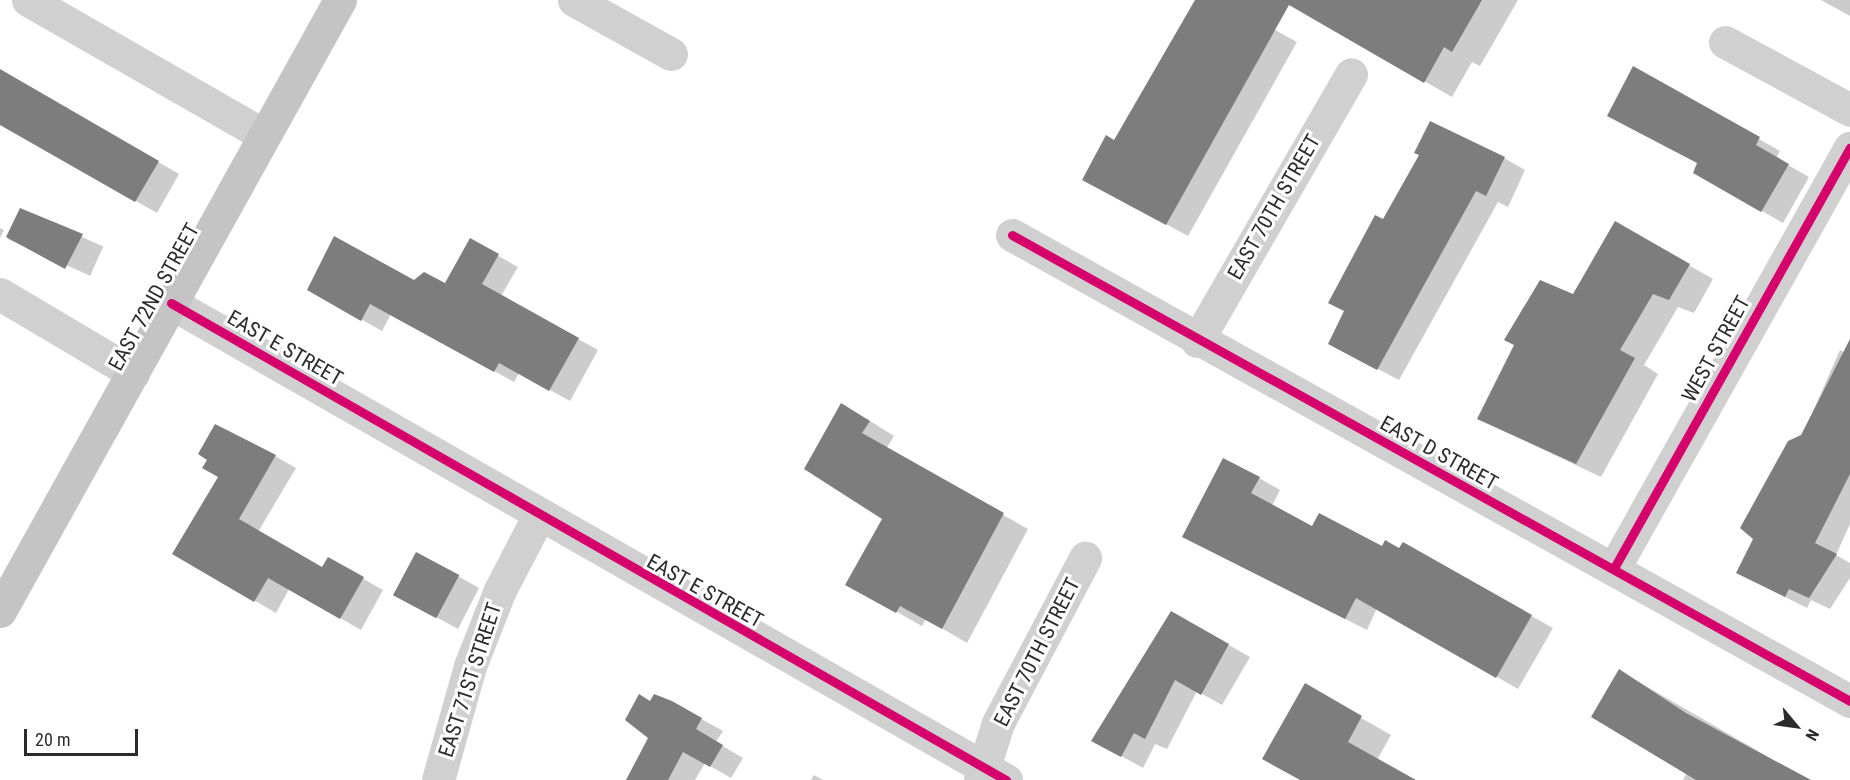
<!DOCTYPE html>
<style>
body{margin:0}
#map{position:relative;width:1850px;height:780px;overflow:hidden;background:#fff;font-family:"Roboto Condensed",sans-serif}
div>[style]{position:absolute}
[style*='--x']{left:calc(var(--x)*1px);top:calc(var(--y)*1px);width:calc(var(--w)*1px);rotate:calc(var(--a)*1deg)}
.shadow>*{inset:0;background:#0003;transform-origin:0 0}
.building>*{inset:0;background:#7d7d7d;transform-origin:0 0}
.minor>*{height:33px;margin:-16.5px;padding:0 16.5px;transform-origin:16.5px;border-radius:16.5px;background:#d0d0d0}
.major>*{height:33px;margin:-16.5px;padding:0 16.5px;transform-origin:16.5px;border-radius:16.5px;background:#c4c4c4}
.cycleway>*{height:9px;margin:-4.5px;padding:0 4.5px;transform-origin:4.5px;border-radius:4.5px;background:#d6006c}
span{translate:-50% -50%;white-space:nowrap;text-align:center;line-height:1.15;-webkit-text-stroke:6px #fff;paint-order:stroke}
.street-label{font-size:21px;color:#2b2b2b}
.north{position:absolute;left:1766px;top:696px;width:60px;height:60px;-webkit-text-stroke:4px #fff;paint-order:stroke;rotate:119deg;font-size:16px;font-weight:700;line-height:24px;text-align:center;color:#2b2b2b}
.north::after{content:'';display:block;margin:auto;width:21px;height:27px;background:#2b2b2b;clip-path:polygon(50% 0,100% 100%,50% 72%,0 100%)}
.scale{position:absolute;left:24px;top:729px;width:114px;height:27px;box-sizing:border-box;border:3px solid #2b2b2b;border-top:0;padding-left:8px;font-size:18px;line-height:21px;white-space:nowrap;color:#2b2b2b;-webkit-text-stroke:4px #fff;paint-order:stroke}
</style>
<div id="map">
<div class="shadow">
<div style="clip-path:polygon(1196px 0,1220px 0,1297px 42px,1188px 236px,1105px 191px,1115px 142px)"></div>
<div style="clip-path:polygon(1283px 0,1518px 0,1480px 66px,1472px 62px,1452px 97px)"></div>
<div style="clip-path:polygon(1821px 0,1850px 0,1850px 16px)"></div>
<div style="clip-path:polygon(1633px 68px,1780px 151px,1776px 158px,1809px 177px,1783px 223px,1695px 173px,1698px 163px)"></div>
<div style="clip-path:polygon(0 71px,179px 174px,157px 213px,0 124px)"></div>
<div style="clip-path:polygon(1504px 158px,1525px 170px,1508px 207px,1498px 202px,1399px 380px,1351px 355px,1384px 221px)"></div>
<div style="left:21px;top:210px;width:90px;height:32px;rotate:24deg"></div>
<div style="clip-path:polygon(1615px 223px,1713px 279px,1694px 313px,1678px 307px,1644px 365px,1658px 374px,1601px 477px,1479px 419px,1573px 296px)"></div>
<div style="clip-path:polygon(0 228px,4px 230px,0 238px)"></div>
<div style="clip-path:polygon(470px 240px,518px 267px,501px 296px,598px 350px,570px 401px,519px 373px,514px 382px,391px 314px,382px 331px,309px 290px,414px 282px,445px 285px)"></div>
<div style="clip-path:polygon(1840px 350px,1850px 356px,1850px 524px,1836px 555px,1850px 563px,1850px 578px,1830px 609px,1811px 600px,1807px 608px,1759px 584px,1802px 436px)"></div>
<div style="clip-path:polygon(867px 419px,894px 436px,886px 449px,1028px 529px,967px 643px,926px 619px,922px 626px,847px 584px,884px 519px,806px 468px)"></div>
<div style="clip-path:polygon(275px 456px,296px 468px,258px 532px,323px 569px,328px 559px,383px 590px,361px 630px,289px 589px,276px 613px,174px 554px)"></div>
<div style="clip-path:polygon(1259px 478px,1280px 490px,1272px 506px,1313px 528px,1382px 548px,1400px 550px,1404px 544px,1553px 628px,1518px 689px,1377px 608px,1367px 630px,1184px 537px)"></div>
<div style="clip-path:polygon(458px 576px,479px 588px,458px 629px,416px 606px)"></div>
<div style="clip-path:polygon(1172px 613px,1250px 657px,1222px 705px,1197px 691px,1167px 749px,1155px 744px,1143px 768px,1114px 752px)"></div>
<div style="clip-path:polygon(1620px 671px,1808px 780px,1683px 780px,1687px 772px)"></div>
<div style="clip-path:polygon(1305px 686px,1391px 735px,1377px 760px,1410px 780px,1302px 780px)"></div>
<div style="clip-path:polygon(671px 702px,723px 731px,716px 742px,743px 758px,731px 778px,705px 763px,695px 780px,628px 780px,650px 738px,651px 703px)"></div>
<div style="clip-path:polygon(814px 775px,823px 780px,811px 780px)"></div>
</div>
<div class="building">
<div style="clip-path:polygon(1195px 0,1482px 0,1452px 52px,1444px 47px,1424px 83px,1289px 5px,1166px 225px,1082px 180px,1106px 135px,1114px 140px)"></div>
<div style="clip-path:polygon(1633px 66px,1760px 137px,1756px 145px,1789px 164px,1761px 212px,1693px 173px,1697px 163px,1607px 116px)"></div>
<div style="clip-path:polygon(0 69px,159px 161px,135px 202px,0 125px)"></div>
<div style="clip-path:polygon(1430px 121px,1505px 157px,1486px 196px,1476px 191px,1377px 370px,1328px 344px,1344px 311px,1328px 303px,1375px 215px,1383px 219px,1419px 155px,1414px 153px)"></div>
<div style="clip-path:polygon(20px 208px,83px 234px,65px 269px,6px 237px)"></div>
<div style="clip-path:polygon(1615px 221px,1690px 264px,1669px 300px,1653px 294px,1620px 350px,1635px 358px,1576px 464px,1477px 419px,1514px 345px,1504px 340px,1540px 280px,1573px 294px)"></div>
<div style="clip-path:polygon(334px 236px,414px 280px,424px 272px,445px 283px,470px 238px,499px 254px,482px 284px,579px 338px,549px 391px,499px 363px,494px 372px,370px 304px,361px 321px,307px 290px)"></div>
<div style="clip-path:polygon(1850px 339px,1850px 474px,1815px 543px,1837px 554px,1809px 598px,1789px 589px,1785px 597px,1736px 573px,1753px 539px,1740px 528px,1788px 441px,1801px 435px)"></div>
<div style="clip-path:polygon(841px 403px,870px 421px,862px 433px,1004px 513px,942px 629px,900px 606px,896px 613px,845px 585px,882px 519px,804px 469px)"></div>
<div style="clip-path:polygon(215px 424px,276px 455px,239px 519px,322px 567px,328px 557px,364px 577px,340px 619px,268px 578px,254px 602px,172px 554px,218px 477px,202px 468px,207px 460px,198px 454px)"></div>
<div style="clip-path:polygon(1223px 458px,1260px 477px,1251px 493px,1312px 526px,1319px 513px,1382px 546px,1385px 540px,1399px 548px,1403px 542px,1532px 615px,1496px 678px,1356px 598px,1345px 619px,1182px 537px)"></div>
<div style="left:416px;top:552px;width:49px;height:49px;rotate:28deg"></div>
<div style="clip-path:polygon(1171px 611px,1229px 644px,1201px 695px,1175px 680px,1145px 739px,1134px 733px,1121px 757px,1091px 741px)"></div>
<div style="clip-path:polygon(1619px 669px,1686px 713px,1811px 780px,1696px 780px,1591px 717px)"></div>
<div style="clip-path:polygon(1305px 683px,1362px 716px,1348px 742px,1416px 780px,1300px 780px,1262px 759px)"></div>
<div style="clip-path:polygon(639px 694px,650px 701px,654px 694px,672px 701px,702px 718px,696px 729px,723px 745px,710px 767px,683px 752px,668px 780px,626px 780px,648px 738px,625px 720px)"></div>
</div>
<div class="minor">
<div style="--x:28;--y:0;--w:272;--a:29.8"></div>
<div style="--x:574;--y:0;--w:111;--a:29.1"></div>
<div style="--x:1725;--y:42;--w:142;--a:28.5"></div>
<div style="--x:1012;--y:235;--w:959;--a:29.08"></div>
<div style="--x:0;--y:294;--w:155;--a:30.7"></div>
<div style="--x:171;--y:303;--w:962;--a:29.74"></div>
<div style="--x:1197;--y:341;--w:308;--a:-60"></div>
<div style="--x:1614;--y:568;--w:482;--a:-60.7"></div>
<div style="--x:438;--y:780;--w:118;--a:-74.3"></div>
<div style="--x:470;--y:666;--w:82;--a:-68.5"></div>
<div style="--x:500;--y:590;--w:82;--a:-62.5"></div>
<div style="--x:980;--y:780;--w:60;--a:-72.5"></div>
<div style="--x:998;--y:723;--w:187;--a:-62.2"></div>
</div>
<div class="major">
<div style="--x:0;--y:611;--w:699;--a:-60.91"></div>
</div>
<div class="cycleway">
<div style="--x:1012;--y:235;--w:959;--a:29.08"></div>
<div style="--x:171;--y:303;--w:962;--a:29.74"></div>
<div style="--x:1614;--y:568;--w:482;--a:-60.7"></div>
</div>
<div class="street-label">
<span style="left:1274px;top:207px;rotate:-60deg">EAST 70TH STREET</span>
<span style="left:154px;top:297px;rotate:-61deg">EAST 72ND STREET</span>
<span style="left:285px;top:348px;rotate:30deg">EAST E STREET</span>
<span style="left:1716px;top:349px;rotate:-61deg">WEST STREET</span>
<span style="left:1439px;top:453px;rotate:29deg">EAST D STREET</span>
<span style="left:705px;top:591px;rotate:29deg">EAST E STREET</span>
<span style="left:1037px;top:652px;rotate:-63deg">EAST 70TH STREET</span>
<span style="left:470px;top:680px;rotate:-72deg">EAST 71ST STREET</span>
</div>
<div class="north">N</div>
<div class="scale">20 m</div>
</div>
